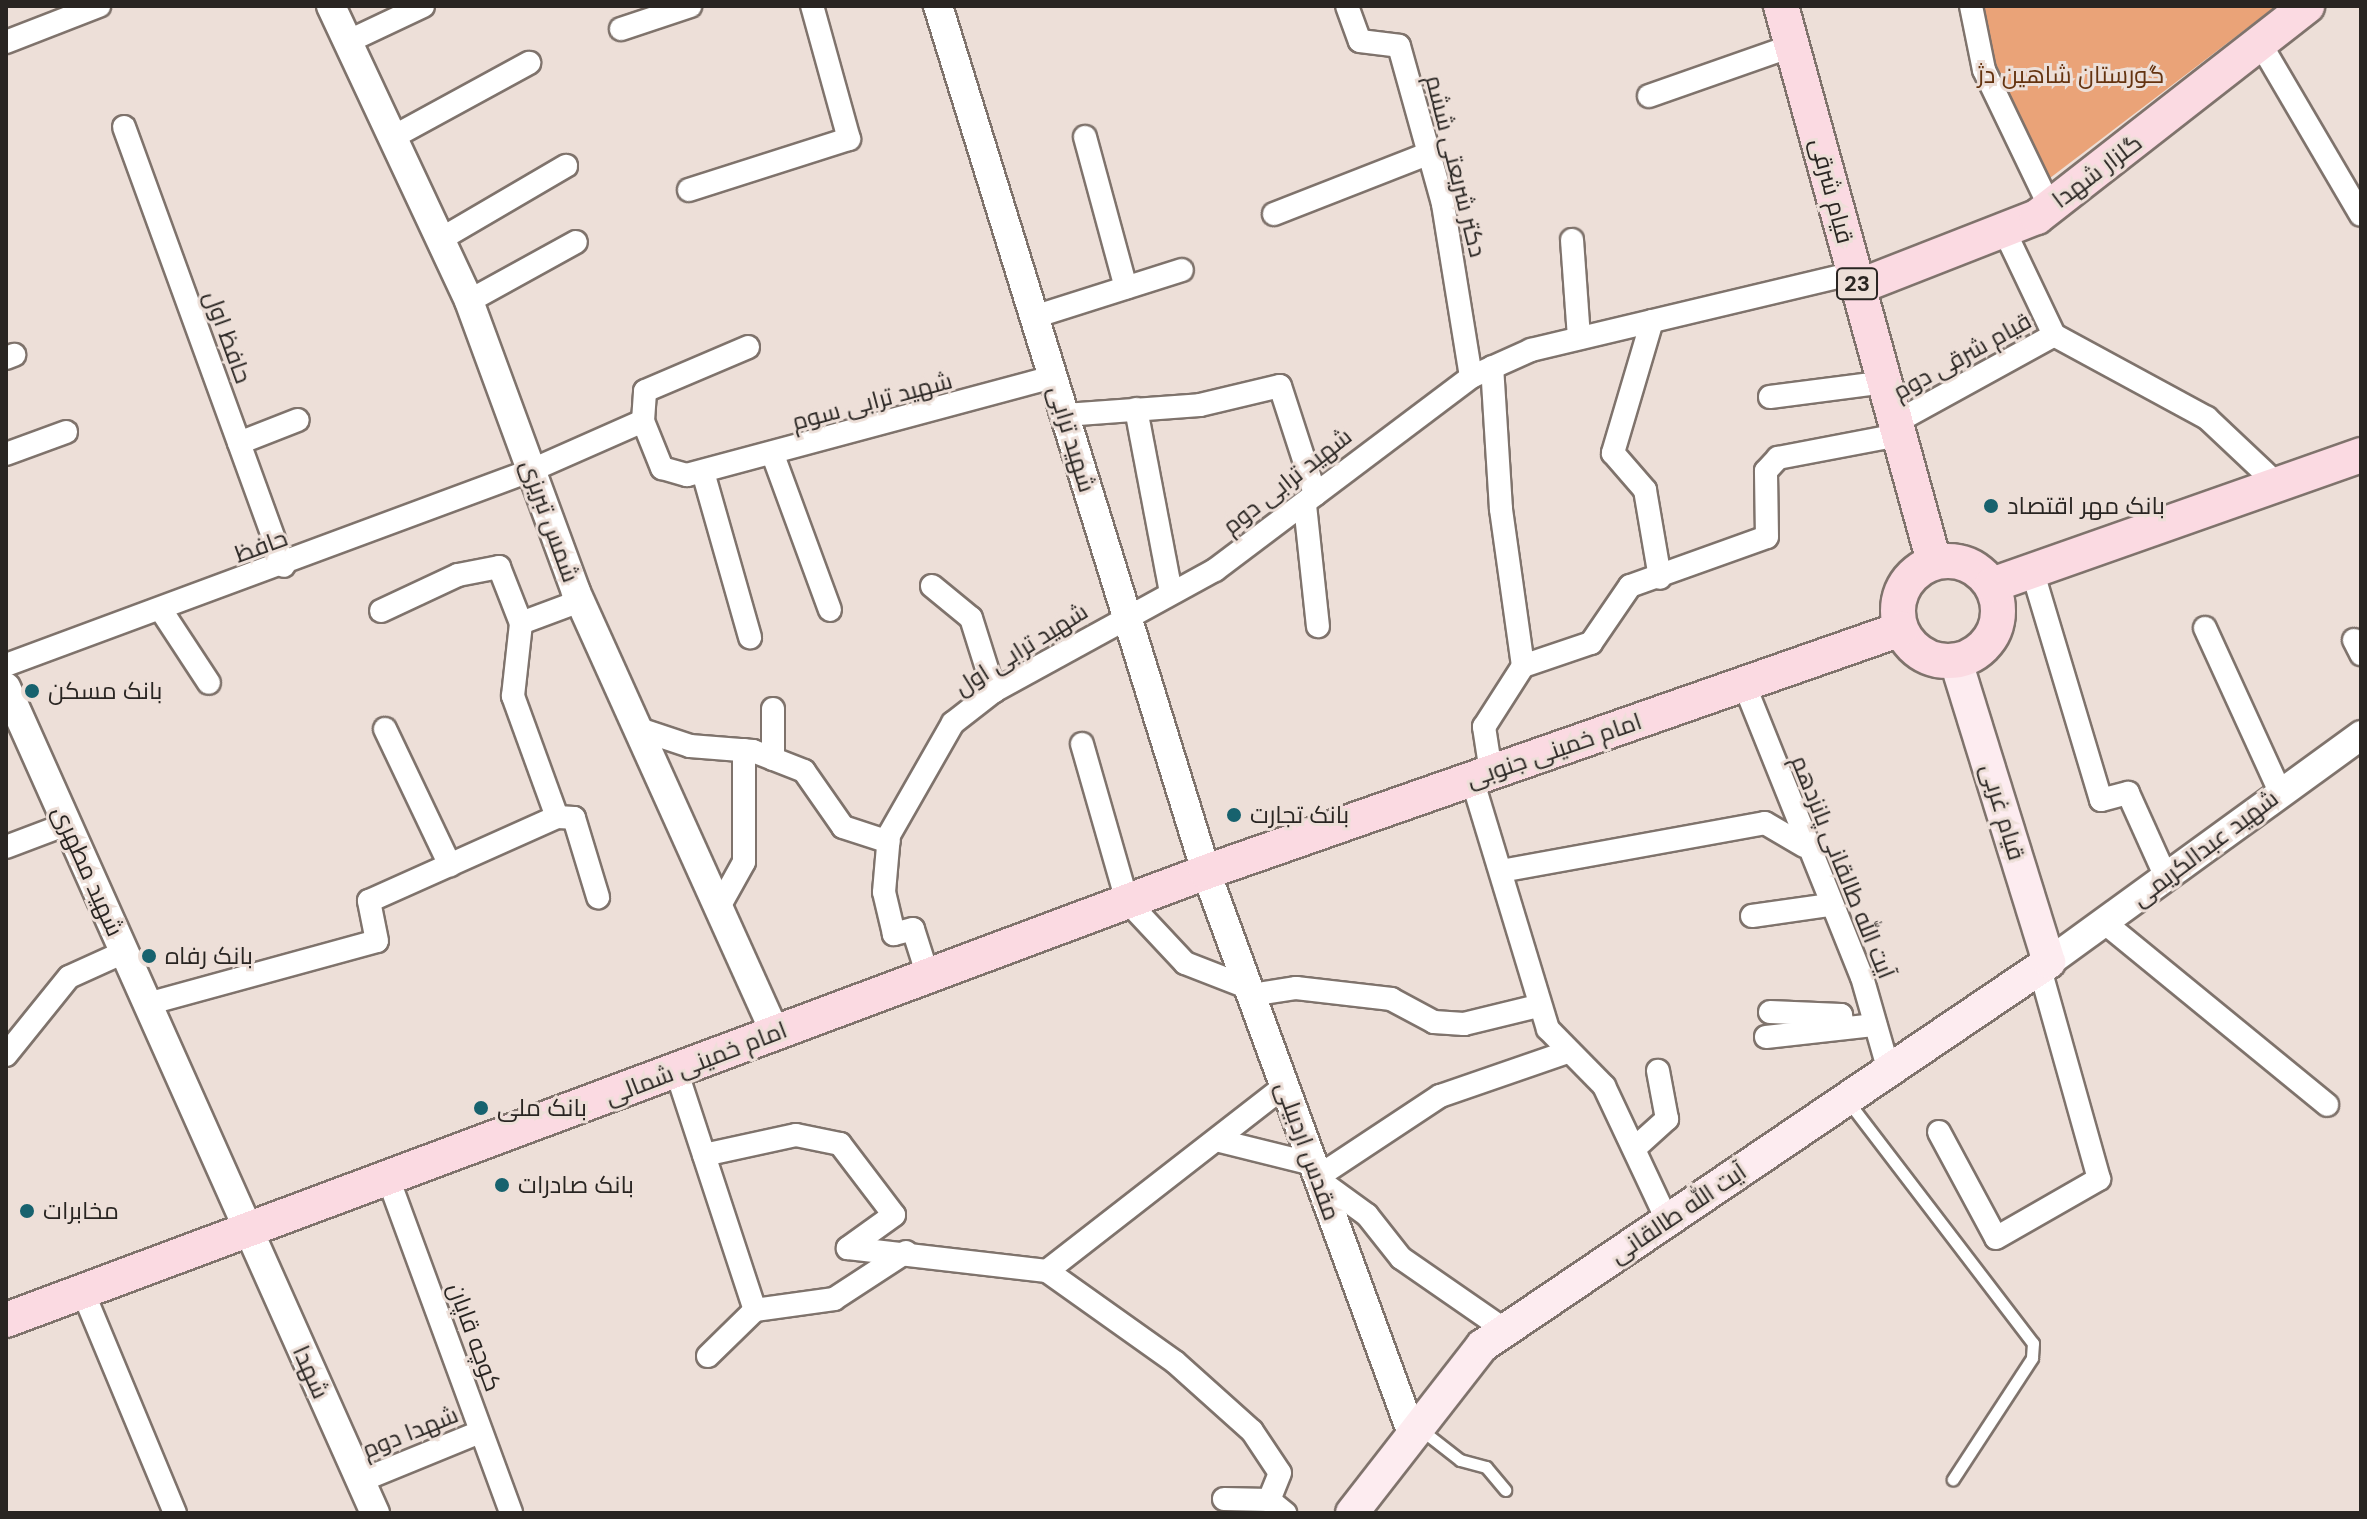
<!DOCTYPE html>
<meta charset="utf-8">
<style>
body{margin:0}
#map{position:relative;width:2367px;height:1519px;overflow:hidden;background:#eddfd8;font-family:"DM Sans",Cairo,sans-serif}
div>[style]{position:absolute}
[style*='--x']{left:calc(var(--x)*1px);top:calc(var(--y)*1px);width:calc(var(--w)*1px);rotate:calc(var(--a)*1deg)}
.green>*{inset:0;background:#eaa378}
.roads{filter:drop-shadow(2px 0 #7f736c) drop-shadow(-2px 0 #7f736c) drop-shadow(0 2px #7f736c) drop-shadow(0 -2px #7f736c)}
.service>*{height:11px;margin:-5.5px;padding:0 5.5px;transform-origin:5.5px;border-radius:5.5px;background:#fff}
.minor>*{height:22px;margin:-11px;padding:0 11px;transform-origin:11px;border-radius:11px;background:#fff}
.tertiary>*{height:28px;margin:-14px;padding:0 14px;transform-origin:14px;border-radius:14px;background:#fff}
.secondary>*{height:32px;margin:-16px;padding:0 16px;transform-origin:16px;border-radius:16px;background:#fdecf0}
.primary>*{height:34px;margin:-17px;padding:0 17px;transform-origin:17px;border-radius:17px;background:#fbdae2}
.primary>.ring{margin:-17px;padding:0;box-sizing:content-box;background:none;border:34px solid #fbdae2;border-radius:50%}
.dots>*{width:22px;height:22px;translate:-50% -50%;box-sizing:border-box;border:4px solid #eddfd8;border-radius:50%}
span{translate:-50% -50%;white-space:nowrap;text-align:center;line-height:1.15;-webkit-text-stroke:6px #eddfd8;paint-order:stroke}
.shield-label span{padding:2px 6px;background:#eddfd8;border:2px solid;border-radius:6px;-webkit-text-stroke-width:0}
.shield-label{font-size:22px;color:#292522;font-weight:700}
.park-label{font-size:24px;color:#64330f}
.street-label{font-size:24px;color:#292522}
.poi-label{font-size:24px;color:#292522}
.left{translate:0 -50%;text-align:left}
.frame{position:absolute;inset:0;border:8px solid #292522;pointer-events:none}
</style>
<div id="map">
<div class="green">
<div style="clip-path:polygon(1976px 6px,2276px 6px,2050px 178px,1997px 82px)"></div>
</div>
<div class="roads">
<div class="service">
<div style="--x:1847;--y:1100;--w:306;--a:52.6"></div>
<div style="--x:2033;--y:1343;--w:15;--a:94"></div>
<div style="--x:2032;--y:1358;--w:145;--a:123.1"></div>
<div style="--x:1419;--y:1428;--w:52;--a:38"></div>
<div style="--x:1460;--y:1460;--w:27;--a:15"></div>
<div style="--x:1486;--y:1467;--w:30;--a:50"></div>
</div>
<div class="minor">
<div style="--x:1347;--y:6;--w:37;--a:70"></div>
<div style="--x:1360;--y:41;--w:39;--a:7"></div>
<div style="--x:1399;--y:46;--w:164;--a:74.4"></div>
<div style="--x:1443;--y:204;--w:175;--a:80.8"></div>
<div style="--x:1971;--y:6;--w:65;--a:78.5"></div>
<div style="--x:1984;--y:70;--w:152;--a:64.3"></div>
<div style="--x:621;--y:29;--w:73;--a:-18.4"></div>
<div style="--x:349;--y:41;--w:82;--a:-25.3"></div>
<div style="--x:6;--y:42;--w:100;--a:-21.2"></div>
<div style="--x:2260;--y:43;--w:199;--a:59.6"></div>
<div style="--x:1649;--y:96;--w:151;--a:-19.3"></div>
<div style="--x:124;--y:127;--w:467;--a:70"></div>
<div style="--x:395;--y:136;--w:153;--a:-28.6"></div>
<div style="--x:1085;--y:137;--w:156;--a:74.8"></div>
<div style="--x:689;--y:190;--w:168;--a:-17.7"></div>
<div style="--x:849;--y:139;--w:138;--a:-105.5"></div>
<div style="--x:1274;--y:214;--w:164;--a:-21.4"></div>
<div style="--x:2004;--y:230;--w:116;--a:64.5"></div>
<div style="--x:2054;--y:335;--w:174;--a:28.5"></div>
<div style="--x:2207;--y:418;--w:95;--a:43.3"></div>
<div style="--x:441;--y:239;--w:145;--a:-30.3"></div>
<div style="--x:1572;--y:240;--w:98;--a:85.9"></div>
<div style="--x:469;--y:301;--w:122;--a:-28.9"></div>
<div style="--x:1034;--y:317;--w:155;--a:-17.6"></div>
<div style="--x:1652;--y:321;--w:138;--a:106.5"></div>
<div style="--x:1613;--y:453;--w:49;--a:49.1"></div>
<div style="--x:1645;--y:490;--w:89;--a:80.3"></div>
<div style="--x:6;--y:358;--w:9;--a:-21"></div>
<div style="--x:1770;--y:397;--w:116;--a:-7.4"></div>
<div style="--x:1136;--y:409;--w:186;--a:79.2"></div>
<div style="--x:1065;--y:415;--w:135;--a:-4.2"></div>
<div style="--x:1200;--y:405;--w:82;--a:-13.4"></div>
<div style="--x:1280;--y:386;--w:114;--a:72"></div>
<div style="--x:643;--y:421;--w:30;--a:-86"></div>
<div style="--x:645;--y:391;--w:112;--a:-23.1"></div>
<div style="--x:1896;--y:422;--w:180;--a:-28.8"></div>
<div style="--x:239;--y:443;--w:63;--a:-21.3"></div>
<div style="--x:6;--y:454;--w:64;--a:-20.1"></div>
<div style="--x:773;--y:455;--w:165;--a:69.8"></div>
<div style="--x:703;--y:472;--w:172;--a:74.1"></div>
<div style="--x:1305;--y:505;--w:122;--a:83.9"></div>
<div style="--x:2032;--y:570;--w:240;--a:73.3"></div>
<div style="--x:2101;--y:800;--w:28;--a:-15"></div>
<div style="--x:2128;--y:793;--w:92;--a:65.7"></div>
<div style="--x:932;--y:586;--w:50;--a:39.4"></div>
<div style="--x:971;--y:618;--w:77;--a:72.5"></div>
<div style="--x:161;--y:610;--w:87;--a:56.7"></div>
<div style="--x:381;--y:611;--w:85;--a:-25.1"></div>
<div style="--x:458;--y:575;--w:42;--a:-11"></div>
<div style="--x:499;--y:567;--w:60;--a:68.6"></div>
<div style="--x:2205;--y:628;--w:180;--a:65.4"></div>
<div style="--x:2354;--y:640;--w:16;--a:63"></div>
<div style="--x:6;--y:665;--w:561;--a:-20.34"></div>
<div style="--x:532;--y:470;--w:121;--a:-23.8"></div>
<div style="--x:643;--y:421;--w:51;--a:68"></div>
<div style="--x:662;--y:468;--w:26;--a:16"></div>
<div style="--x:687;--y:475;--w:379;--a:-15"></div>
<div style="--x:1523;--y:666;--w:72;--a:-18.7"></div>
<div style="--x:1591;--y:643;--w:69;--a:-55.6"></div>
<div style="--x:1630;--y:586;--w:145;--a:-19.7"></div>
<div style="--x:1767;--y:537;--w:66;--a:-90.9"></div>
<div style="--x:1766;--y:471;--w:18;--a:-47"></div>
<div style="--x:1778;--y:458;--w:123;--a:-10.8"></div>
<div style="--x:1744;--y:684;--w:316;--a:68.1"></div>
<div style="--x:1862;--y:977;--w:98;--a:74"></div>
<div style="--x:636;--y:728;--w:57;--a:18.4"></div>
<div style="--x:690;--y:746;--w:63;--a:4.5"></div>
<div style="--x:753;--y:751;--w:55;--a:21.4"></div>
<div style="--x:804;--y:771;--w:68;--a:55.1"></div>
<div style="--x:843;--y:827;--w:48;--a:18.1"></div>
<div style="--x:385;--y:729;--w:151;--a:64.5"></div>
<div style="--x:1082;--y:744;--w:163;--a:74"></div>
<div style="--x:1127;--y:901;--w:85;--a:46.9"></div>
<div style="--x:1185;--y:963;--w:69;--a:21.3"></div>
<div style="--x:773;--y:759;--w:50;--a:-90"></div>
<div style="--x:1491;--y:772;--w:46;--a:-98.8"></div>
<div style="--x:1484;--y:727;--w:72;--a:-57.4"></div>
<div style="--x:1523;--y:666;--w:159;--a:-98"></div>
<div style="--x:1501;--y:509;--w:142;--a:-93.6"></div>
<div style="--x:1472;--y:779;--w:261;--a:73.1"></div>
<div style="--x:1548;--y:1029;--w:80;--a:45.5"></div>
<div style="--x:1604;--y:1086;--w:148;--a:64.8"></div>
<div style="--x:557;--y:817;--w:129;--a:-110"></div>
<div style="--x:513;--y:696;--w:73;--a:-83.7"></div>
<div style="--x:521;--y:623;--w:63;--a:-20.4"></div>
<div style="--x:6;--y:847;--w:65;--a:-20.7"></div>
<div style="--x:1501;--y:871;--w:268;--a:-10.3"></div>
<div style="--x:1765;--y:823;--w:45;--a:30.5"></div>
<div style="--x:719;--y:907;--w:51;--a:-60.9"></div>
<div style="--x:744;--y:862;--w:112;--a:-90"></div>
<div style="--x:1752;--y:916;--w:77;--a:-8.2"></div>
<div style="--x:2105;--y:923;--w:287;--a:39.3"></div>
<div style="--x:928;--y:976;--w:49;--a:-107.7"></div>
<div style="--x:913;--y:929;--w:20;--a:165"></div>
<div style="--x:894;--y:934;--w:43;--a:-103.4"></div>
<div style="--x:884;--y:892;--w:57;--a:-85"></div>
<div style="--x:889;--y:835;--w:129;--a:-60.3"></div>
<div style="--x:953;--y:723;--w:52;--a:-38"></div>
<div style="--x:994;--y:691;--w:252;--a:-28.7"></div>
<div style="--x:1215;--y:570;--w:321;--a:-37"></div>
<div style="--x:1471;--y:377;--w:66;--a:-24.2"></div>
<div style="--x:1531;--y:350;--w:332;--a:-13.4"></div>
<div style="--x:1251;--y:995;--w:46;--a:-8.8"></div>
<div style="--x:1296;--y:988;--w:96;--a:6.6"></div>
<div style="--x:1391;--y:999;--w:49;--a:28.1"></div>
<div style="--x:1434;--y:1022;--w:30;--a:4"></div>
<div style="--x:1464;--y:1024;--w:76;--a:-13.7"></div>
<div style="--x:147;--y:1004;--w:238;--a:-15.3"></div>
<div style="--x:377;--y:941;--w:41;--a:-101.3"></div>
<div style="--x:369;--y:901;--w:206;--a:-24.1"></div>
<div style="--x:557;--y:817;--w:17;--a:3"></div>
<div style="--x:574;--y:818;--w:83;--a:73.1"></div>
<div style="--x:1770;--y:1012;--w:71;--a:2.4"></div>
<div style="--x:1841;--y:1015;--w:13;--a:81"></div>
<div style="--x:1766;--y:1037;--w:110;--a:-6.3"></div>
<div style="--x:6;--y:1055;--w:100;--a:-51.1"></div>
<div style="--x:69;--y:977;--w:60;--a:-24.4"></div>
<div style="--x:676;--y:1070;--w:253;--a:71.8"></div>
<div style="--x:1939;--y:1132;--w:120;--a:61.7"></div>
<div style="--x:1996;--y:1238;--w:119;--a:-29.8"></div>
<div style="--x:2099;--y:1179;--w:218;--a:-105.7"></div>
<div style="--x:1220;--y:1141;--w:96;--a:13.9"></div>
<div style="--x:1636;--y:1147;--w:42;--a:-42.1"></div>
<div style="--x:1667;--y:1119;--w:49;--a:-100.6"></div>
<div style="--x:704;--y:1155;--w:94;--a:-12.3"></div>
<div style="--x:796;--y:1135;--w:45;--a:11.6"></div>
<div style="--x:840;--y:1144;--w:89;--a:52.7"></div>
<div style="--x:894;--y:1215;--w:57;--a:144.3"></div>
<div style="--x:388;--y:1178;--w:357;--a:69.8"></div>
<div style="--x:848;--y:1248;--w:200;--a:6.6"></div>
<div style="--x:1047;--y:1271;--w:301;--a:-37.9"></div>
<div style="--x:1047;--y:1271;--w:157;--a:35.4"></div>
<div style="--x:1175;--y:1362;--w:103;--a:41.9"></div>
<div style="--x:1252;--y:1431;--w:50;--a:56.3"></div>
<div style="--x:1280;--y:1473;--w:29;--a:112"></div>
<div style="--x:1269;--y:1500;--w:21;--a:39"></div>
<div style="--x:83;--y:1292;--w:239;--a:67.4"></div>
<div style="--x:1505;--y:1330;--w:126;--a:-145.3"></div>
<div style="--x:1401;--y:1258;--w:55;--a:-128.3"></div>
<div style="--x:1367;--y:1215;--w:63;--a:-144"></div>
<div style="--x:1316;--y:1178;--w:149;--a:-33.5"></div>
<div style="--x:1440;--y:1096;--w:135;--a:-19"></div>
<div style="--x:708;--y:1356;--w:66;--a:-44.4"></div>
<div style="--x:755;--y:1310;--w:80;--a:-7.9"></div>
<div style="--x:834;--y:1299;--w:86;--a:-33.1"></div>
<div style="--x:360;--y:1481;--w:130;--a:-22.2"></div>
<div style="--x:1224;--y:1499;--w:45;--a:1.3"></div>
</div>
<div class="tertiary">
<div style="--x:331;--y:6;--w:326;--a:64.9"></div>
<div style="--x:469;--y:301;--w:310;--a:69.8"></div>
<div style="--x:576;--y:592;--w:484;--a:65.7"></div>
<div style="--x:938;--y:6;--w:907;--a:72.8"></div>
<div style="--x:1206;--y:872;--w:595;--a:69.86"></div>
<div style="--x:6;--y:687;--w:905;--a:65.93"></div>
<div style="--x:2049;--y:962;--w:386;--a:-36"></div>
</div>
<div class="secondary">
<div style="--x:1352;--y:1513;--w:212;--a:-52.1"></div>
<div style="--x:1482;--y:1346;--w:685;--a:-34.11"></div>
<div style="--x:2049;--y:962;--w:315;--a:-107.2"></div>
</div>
<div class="primary">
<div style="--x:1781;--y:6;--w:577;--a:74.61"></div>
<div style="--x:1858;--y:287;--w:192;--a:-21.4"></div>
<div style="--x:2037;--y:217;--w:343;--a:-38"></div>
<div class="ring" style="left:1898px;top:561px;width:66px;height:66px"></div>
<div style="--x:1992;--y:585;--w:391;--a:-19.4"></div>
<div style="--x:6;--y:1320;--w:1281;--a:-20.47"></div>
<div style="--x:1206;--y:872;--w:736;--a:-19.27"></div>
</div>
</div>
<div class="dots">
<div style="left:1991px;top:506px;background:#17626e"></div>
<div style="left:32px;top:691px;background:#17626e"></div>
<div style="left:1234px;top:815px;background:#17626e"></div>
<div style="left:149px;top:956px;background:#17626e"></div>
<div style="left:481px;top:1108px;background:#17626e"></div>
<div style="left:502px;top:1185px;background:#17626e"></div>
<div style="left:27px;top:1211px;background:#17626e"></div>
</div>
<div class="shield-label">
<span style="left:1857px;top:284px">23</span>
</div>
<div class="park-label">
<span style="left:2071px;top:75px">گورستان شاهین دژ</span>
</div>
<div class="street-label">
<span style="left:1456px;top:166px;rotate:76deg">دکتر شریعتی ششم</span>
<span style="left:2097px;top:171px;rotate:-37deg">گلزار شهدا</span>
<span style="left:1832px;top:191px;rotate:75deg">قیام شرقی</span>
<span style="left:228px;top:337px;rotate:70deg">حافظ اول</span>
<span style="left:1962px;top:356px;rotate:-29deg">قیام شرقی دوم</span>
<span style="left:872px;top:401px;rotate:-15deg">شهید ترابی سوم</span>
<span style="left:1072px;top:439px;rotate:73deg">شهید ترابی</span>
<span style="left:1287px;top:481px;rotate:-38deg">شهید ترابی دوم</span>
<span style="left:550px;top:521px;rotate:70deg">شمس تبریزی</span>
<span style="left:261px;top:546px;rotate:-20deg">حافظ</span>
<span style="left:1021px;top:649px;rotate:-32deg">شهید ترابی اول</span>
<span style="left:1554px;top:750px;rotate:-19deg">امام خمینی جنوبی</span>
<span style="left:2003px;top:812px;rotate:73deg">قیام غربی</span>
<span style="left:2205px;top:848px;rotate:-37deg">شهید عبدالکریمی</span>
<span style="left:1843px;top:867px;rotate:68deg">آیت الله طالقانی پانزدهم</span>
<span style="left:88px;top:871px;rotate:66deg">شهید مطهری</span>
<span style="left:696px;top:1063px;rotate:-21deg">امام خمینی شمالی</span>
<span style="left:1308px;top:1151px;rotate:70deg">مقدس اردبیلی</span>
<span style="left:1678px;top:1213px;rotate:-34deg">آیت الله طالقانی</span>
<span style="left:475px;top:1337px;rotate:70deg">کوچه قاپان</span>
<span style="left:311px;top:1372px;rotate:66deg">شهدا</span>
<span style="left:410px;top:1432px;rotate:-22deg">شهدا دوم</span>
</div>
<div class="poi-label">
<span class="left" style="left:2007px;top:506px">بانک مهر اقتصاد</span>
<span class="left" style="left:48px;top:691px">بانک مسکن</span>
<span class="left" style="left:1250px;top:815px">بانک تجارت</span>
<span class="left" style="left:165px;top:956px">بانک رفاه</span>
<span class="left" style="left:497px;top:1108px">بانک ملی</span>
<span class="left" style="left:518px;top:1185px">بانک صادرات</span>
<span class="left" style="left:43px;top:1211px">مخابرات</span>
</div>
<div class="frame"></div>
</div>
